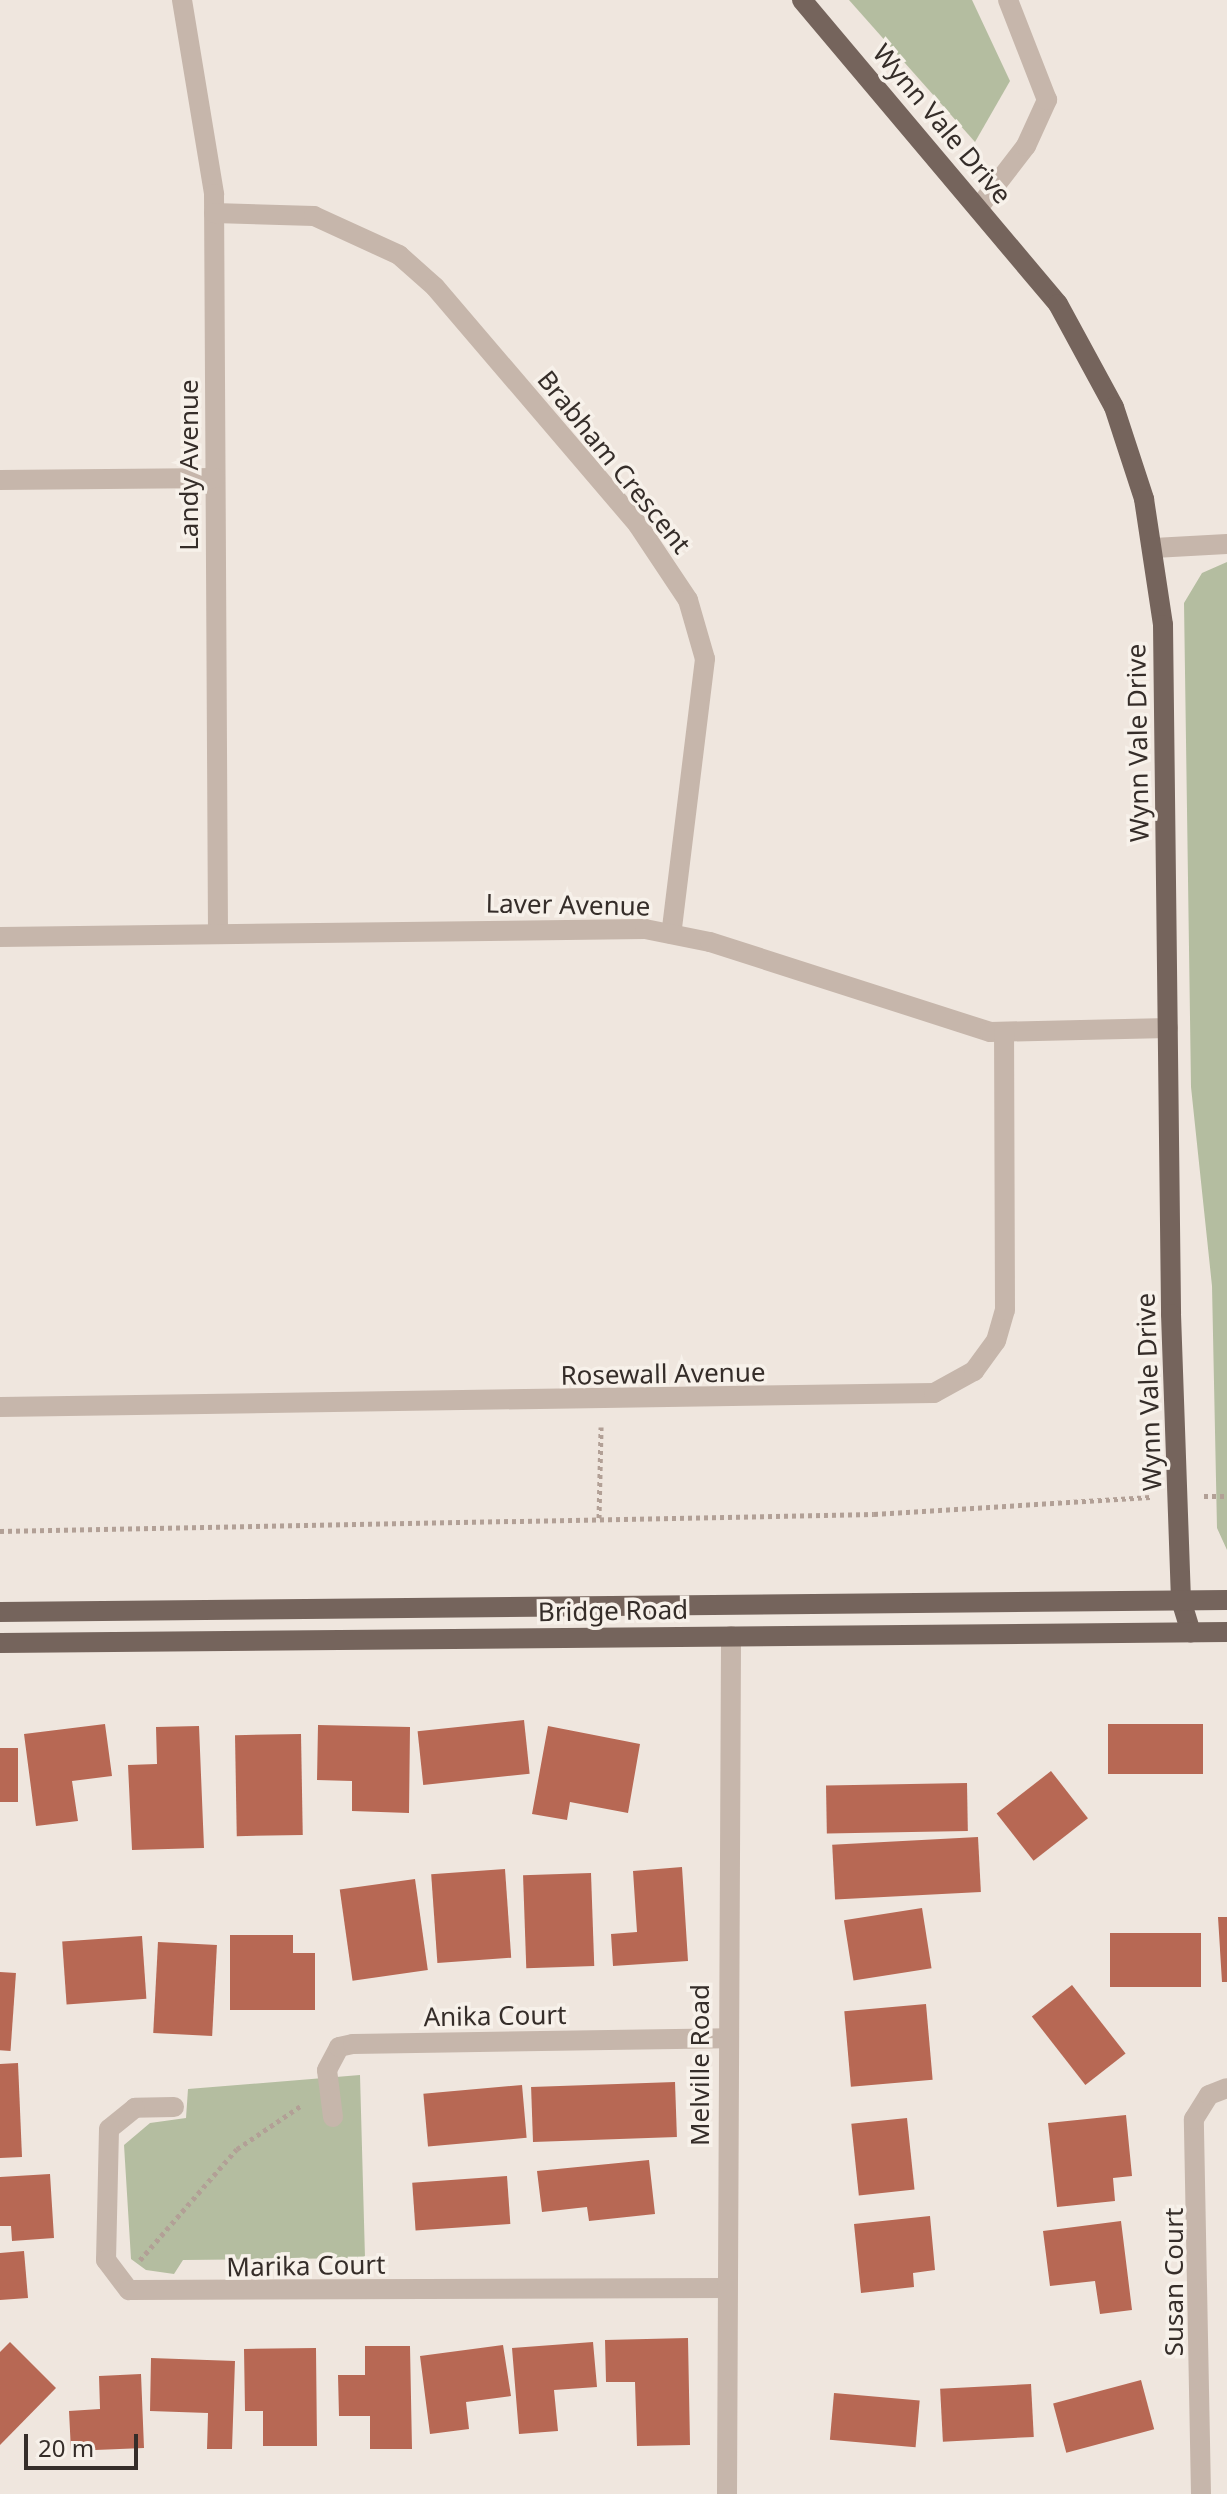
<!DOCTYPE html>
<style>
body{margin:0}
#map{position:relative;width:1227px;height:2494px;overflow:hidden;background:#efe6de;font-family:"Noto Sans",sans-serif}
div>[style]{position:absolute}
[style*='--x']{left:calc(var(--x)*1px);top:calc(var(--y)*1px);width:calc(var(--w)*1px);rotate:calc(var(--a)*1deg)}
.green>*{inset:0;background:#b4bda0}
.building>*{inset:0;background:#b76854;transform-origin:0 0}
.path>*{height:5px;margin-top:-2.5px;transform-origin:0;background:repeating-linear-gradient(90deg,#b2a096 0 4px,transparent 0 8px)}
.minor>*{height:20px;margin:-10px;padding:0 10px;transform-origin:10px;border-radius:10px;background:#c6b6ab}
.major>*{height:20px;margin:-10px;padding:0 10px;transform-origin:10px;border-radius:10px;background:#75645c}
span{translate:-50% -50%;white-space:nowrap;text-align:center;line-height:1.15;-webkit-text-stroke:7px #f7f1ea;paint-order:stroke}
.street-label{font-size:26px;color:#352d29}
.scale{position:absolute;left:24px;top:2434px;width:114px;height:36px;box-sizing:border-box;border:4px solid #352d29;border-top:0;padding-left:10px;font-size:24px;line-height:28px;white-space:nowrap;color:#352d29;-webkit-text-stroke:6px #f7f1ea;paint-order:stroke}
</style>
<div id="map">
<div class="green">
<div style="clip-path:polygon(849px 0,972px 0,1010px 81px,975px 142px)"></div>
<div style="clip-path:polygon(1227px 562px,1227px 1550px,1217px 1528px,1212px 1286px,1191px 1087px,1184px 603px,1202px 573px)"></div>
<div style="clip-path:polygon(360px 2075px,365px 2258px,183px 2260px,174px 2274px,146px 2270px,131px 2259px,124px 2145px,150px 2123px,186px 2118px,188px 2089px)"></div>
</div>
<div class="building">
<div style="left:524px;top:1720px;width:54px;height:107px;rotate:84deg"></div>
<div style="clip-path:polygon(105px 1724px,112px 1776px,72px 1781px,78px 1821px,36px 1826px,24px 1734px)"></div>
<div style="left:1203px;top:1724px;width:50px;height:95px;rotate:90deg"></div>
<div style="clip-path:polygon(318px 1725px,410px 1727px,409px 1813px,352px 1811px,352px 1781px,317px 1780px)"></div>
<div style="clip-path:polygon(199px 1726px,204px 1848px,132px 1850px,128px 1765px,157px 1764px,156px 1727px)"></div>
<div style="clip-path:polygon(548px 1726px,640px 1744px,628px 1813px,570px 1802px,567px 1820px,532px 1814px)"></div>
<div style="left:301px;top:1734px;width:101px;height:66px;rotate:89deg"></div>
<div style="left:0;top:1748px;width:18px;height:54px"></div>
<div style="left:1051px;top:1771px;width:60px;height:69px;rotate:52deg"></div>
<div style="left:967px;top:1783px;width:48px;height:141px;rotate:89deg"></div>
<div style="left:978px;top:1837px;width:55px;height:146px;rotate:87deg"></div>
<div style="clip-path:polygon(682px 1867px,688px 1961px,613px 1966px,611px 1934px,637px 1932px,633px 1871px)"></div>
<div style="left:505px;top:1869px;width:89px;height:74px;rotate:86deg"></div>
<div style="left:591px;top:1873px;width:93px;height:68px;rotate:88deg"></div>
<div style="left:415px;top:1879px;width:92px;height:76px;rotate:82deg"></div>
<div style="left:922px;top:1908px;width:61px;height:79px;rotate:81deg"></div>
<div style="clip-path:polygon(1218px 1917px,1227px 1917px,1227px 1982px,1222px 1982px)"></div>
<div style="left:1110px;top:1933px;width:91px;height:54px"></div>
<div style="clip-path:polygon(230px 1935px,293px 1935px,293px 1953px,315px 1953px,315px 2010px,230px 2010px)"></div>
<div style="left:142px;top:1936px;width:63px;height:80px;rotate:86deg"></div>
<div style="left:158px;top:1942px;width:59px;height:91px;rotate:3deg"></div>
<div style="left:0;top:1972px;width:16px;height:78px;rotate:4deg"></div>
<div style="left:1072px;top:1985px;width:87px;height:51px;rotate:52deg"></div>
<div style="left:926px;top:2004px;width:76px;height:82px;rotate:85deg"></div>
<div style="clip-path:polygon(18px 2063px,22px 2157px,0 2158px,0 2064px)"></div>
<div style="left:675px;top:2082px;width:55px;height:144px;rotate:88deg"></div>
<div style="left:522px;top:2085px;width:53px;height:99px;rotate:85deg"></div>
<div style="clip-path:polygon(1126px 2115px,1132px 2176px,1113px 2178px,1115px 2201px,1057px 2207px,1048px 2123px)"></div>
<div style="left:907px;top:2118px;width:72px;height:56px;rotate:84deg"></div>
<div style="clip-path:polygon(649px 2160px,655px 2214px,589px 2221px,587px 2207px,542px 2212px,537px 2171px)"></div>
<div style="clip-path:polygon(50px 2174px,54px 2238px,12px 2241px,11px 2226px,0 2226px,0 2177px)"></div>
<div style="left:507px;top:2176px;width:48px;height:95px;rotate:86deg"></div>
<div style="clip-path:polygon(930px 2216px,935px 2270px,913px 2273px,914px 2287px,861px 2293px,854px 2224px)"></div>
<div style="clip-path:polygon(1121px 2221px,1132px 2310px,1100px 2314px,1095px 2281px,1050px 2286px,1043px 2231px)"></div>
<div style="clip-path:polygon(24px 2251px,28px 2298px,0 2300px,0 2253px)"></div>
<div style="clip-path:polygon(688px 2338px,690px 2445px,637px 2446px,635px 2382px,606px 2382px,605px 2340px)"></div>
<div style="clip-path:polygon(10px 2342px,56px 2388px,0 2445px,0 2352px)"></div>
<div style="clip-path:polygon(593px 2342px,597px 2387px,554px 2390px,558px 2431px,519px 2434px,512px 2348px)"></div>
<div style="clip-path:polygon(503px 2345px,511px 2396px,466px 2402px,469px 2429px,430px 2434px,420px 2356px)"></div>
<div style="clip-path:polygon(365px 2346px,410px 2346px,412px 2449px,370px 2449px,370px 2416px,339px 2416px,338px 2375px,365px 2375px)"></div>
<div style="clip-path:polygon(316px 2348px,317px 2446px,263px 2446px,263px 2411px,245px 2411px,244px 2349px)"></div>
<div style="clip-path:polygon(151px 2358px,235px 2361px,232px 2449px,207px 2449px,208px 2413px,150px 2411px)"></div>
<div style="clip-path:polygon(141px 2374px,144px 2448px,71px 2451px,69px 2411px,100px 2409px,99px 2376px)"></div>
<div style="left:1141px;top:2380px;width:51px;height:91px;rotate:75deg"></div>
<div style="left:1031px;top:2384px;width:53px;height:91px;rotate:87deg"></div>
<div style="left:834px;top:2393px;width:86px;height:47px;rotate:5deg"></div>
</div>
<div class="path">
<div style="--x:1204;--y:1496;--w:23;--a:0"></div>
<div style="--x:599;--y:1518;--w:91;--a:-88.7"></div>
<div style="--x:0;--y:1531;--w:874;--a:-1.11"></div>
<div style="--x:874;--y:1514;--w:277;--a:-3.5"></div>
<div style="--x:140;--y:2260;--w:147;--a:-48.9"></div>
<div style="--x:237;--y:2149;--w:78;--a:-34.1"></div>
</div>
<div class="minor">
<div style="--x:182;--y:0;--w:197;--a:80.6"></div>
<div style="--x:214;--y:194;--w:739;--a:89.69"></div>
<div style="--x:979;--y:207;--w:77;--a:-52.4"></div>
<div style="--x:1026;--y:146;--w:51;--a:-65.5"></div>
<div style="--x:1047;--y:100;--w:107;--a:-111.3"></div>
<div style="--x:214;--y:213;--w:100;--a:1.7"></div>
<div style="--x:314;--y:216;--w:94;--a:24.6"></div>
<div style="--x:399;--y:255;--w:48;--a:41.6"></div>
<div style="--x:435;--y:287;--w:313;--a:49.5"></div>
<div style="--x:638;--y:525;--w:90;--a:56.3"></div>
<div style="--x:688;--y:600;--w:61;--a:73.9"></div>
<div style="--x:705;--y:659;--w:277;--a:97"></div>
<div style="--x:0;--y:480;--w:215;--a:-0.5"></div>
<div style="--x:1154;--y:548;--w:73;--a:-3.1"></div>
<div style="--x:0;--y:937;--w:645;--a:-0.71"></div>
<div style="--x:645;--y:929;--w:66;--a:11.3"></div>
<div style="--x:710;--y:942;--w:294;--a:17.8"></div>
<div style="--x:990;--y:1032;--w:178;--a:-1.3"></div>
<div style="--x:0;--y:1407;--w:934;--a:-0.86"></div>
<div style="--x:934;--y:1393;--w:46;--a:-28.8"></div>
<div style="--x:974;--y:1371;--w:37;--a:-54"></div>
<div style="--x:996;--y:1341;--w:32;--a:-74"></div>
<div style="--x:1005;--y:1310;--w:278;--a:-90.2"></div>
<div style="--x:174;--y:2107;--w:39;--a:179"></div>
<div style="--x:135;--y:2108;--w:33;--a:141"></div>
<div style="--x:109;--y:2129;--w:131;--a:91.3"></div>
<div style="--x:106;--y:2260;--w:38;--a:53"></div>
<div style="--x:129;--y:2290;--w:598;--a:-0.19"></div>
<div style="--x:333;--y:2117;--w:47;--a:-97.3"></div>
<div style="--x:327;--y:2070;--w:26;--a:-62"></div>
<div style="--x:339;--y:2047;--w:14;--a:-12"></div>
<div style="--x:353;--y:2044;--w:373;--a:-0.9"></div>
<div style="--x:727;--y:2494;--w:858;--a:-89.73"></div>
<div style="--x:1201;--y:2494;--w:375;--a:-91.1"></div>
<div style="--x:1194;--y:2119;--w:28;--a:-58"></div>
<div style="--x:1209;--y:2095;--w:19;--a:-21"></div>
</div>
<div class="major">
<div style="--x:802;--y:0;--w:397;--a:49.9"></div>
<div style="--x:1058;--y:304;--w:117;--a:61.5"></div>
<div style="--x:1114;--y:407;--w:97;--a:71.9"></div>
<div style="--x:1144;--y:499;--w:127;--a:81.4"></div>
<div style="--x:1163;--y:625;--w:689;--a:89.33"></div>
<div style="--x:1171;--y:1314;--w:286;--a:88"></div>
<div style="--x:1181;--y:1600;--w:34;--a:73"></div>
<div style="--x:0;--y:1612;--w:1227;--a:-0.56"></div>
<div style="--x:0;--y:1643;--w:1227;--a:-0.51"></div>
</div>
<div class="street-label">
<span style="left:942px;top:124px;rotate:50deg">Wynn Vale Drive</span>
<span style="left:614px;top:462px;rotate:51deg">Brabham Crescent</span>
<span style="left:189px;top:465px;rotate:-90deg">Landy Avenue</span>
<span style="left:1138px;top:743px;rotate:-91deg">Wynn Vale Drive</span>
<span style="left:568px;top:905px;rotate:1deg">Laver Avenue</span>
<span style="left:663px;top:1374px;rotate:-1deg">Rosewall Avenue</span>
<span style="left:1149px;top:1392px;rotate:-92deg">Wynn Vale Drive</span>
<span style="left:613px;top:1611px;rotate:-1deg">Bridge Road</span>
<span style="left:495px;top:2016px;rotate:-1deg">Anika Court</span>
<span style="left:700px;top:2065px;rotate:-90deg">Melville Road</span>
<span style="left:306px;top:2266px;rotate:-1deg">Marika Court</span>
<span style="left:1174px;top:2282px;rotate:-90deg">Susan Court</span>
</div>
<div class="scale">20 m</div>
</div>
